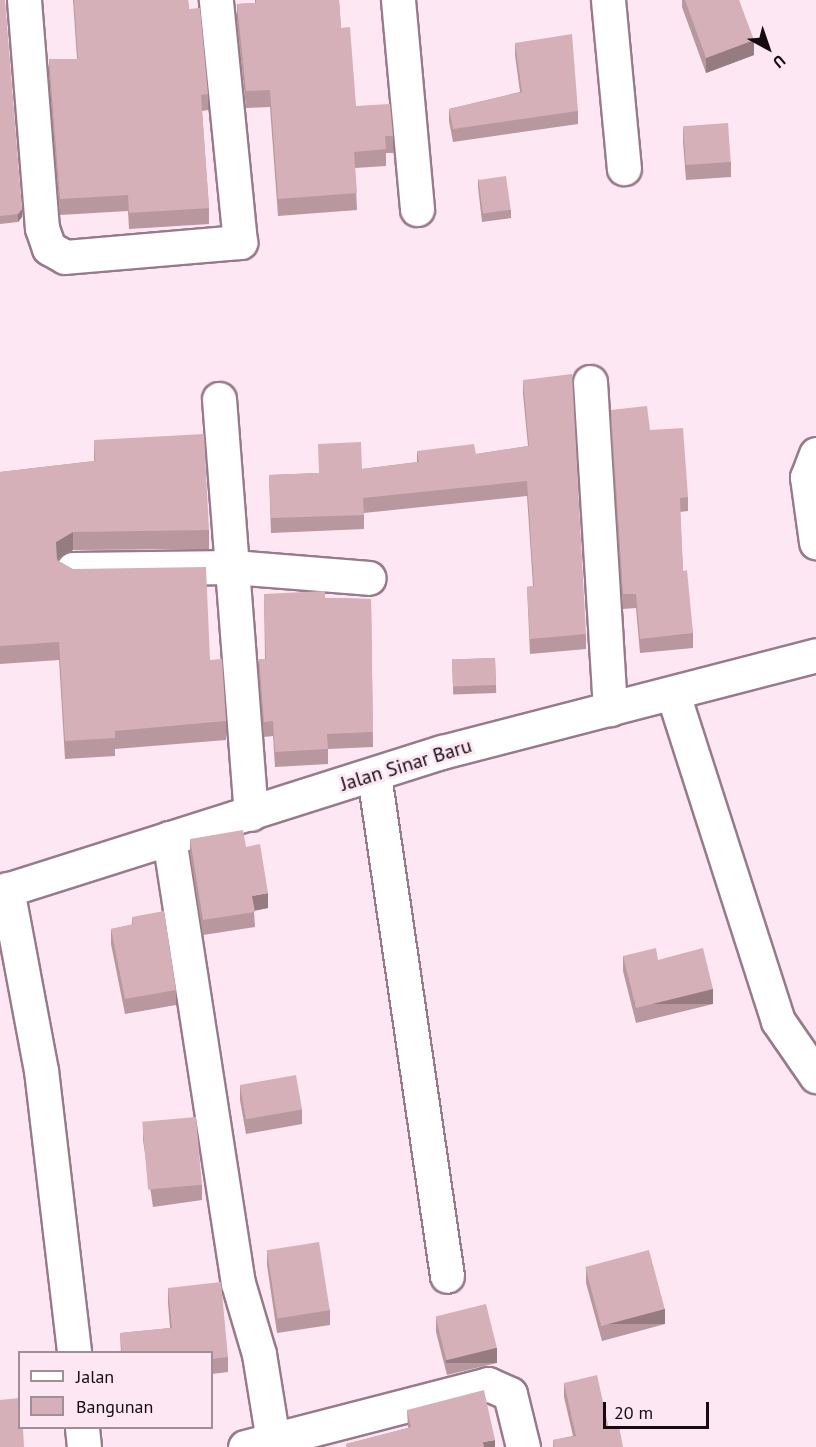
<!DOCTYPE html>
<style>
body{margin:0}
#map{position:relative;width:816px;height:1447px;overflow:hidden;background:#fce7f3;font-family:"PT Sans",sans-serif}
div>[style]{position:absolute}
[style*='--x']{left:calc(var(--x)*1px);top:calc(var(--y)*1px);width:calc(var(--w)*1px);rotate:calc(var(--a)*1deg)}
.roads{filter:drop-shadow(2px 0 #987a8c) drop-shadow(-2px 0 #987a8c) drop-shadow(0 2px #987a8c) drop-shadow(0 -2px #987a8c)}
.minor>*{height:33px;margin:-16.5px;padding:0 16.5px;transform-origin:16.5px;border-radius:16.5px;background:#fff}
.wall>*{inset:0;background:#b8979e;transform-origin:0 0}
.shaded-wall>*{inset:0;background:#967b81;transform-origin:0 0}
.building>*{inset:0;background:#d6b0b8;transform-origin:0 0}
span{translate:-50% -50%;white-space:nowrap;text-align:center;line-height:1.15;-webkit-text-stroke:6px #fce7f3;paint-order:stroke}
.street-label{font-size:20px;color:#150b11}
.legend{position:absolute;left:18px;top:1351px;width:195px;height:78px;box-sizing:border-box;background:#fce7f3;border:2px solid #a08f99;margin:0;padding:8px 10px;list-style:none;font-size:18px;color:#150b11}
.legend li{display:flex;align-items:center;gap:12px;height:30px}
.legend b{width:30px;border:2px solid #a08f99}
.north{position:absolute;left:738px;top:18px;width:60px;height:60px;-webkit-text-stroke:4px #fce7f3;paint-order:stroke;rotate:140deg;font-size:16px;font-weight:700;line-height:24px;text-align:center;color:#150b11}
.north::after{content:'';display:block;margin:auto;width:21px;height:27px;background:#150b11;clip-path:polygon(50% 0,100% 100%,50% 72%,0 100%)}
.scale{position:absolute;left:603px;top:1402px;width:106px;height:27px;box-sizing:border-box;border:3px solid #150b11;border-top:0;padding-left:8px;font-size:18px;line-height:21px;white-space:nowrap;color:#150b11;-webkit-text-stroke:4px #fce7f3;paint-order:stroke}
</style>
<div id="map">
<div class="roads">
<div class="minor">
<div style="--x:24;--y:0;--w:229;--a:85.5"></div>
<div style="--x:42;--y:228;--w:21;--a:71"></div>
<div style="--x:49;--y:248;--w:18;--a:29"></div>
<div style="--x:65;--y:257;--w:176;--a:-4.9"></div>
<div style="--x:240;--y:242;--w:243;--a:-95.7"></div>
<div style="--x:398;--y:0;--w:210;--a:84.8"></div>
<div style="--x:608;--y:0;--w:169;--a:84.6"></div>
<div style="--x:590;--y:382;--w:328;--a:86.5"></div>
<div style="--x:219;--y:399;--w:416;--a:85.6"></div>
<div style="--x:816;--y:454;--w:25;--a:111"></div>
<div style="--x:807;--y:477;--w:66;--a:82.1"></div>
<div style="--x:73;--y:569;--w:160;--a:-0.7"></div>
<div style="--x:233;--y:567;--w:136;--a:4.6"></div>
<div style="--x:673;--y:694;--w:343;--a:72.2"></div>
<div style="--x:778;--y:1021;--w:67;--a:55.4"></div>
<div style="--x:374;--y:775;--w:506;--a:81.71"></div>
<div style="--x:169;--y:838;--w:450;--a:81.2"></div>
<div style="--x:238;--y:1283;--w:74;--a:73.5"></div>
<div style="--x:259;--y:1354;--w:94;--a:80.8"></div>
<div style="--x:7;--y:889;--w:184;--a:79.4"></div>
<div style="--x:41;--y:1070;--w:284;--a:83.3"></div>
<div style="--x:0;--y:892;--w:464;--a:-17.6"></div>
<div style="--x:442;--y:752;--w:386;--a:-14.5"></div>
<div style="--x:82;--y:1428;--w:19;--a:84"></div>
<div style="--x:245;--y:1447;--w:251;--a:-14.5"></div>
<div style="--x:488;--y:1384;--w:24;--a:24"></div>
<div style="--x:510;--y:1394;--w:55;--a:76.2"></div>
</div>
</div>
<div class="wall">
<div style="clip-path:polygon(0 0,22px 217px,18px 222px,0 224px)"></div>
<div style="clip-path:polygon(73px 0,188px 0,189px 9px,208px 94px,208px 110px,202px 111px,209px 208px,209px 224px,129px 229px,128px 211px,60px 215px,49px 75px,49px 59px,77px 59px)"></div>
<div style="clip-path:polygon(255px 0,339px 0,341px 28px,356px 106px,393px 136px,393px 153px,386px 153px,386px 166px,355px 168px,357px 210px,278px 216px,270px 107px,246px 108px,237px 21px,237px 4px,255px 3px)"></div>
<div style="clip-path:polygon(682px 0,739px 0,754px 55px,706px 73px,682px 7px)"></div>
<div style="clip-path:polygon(515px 43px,578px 111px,578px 124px,453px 142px,449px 121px,449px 109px,520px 92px,515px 55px)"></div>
<div style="clip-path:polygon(683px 127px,731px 162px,731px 177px,686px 180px,683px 142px)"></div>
<div style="clip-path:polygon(478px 179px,511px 210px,511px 218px,482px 222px,478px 187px)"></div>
<div style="clip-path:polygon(523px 380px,586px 634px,586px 649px,530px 654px,527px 587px,533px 586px,527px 496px,364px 513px,364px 529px,271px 533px,269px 475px,319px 473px,362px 469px,417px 462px,417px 451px,476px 454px,528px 446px,523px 394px)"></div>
<div style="clip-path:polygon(611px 410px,650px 430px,688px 497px,688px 511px,680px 512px,683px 571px,693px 633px,693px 648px,640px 653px,636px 608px,623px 609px,611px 425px)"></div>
<div style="clip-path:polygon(94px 440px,209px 530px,209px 549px,73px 550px,57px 560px,210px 660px,226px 721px,226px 740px,115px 749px,115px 756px,65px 759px,59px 660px,0 664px,0 472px,94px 461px)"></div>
<div style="clip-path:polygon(264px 594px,325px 598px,371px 599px,373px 747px,328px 749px,328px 764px,275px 767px,273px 736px,264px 737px,259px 674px,259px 659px,265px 659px)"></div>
<div style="left:495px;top:658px;width:35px;height:43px;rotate:88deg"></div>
<div style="clip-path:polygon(190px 839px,268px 908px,254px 911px,255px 927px,203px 935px,190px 854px)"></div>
<div style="clip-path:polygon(132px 917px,176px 990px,176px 1005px,125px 1014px,111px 944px,111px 929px,132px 925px)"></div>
<div style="clip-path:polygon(623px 956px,658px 960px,713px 1004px,636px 1023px,623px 971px)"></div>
<div style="clip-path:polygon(240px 1085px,302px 1109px,302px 1124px,246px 1134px,240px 1100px)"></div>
<div style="clip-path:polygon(143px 1125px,202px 1185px,202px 1200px,153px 1207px,143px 1140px)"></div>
<div style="clip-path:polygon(267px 1250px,330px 1310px,330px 1325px,277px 1333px,267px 1265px)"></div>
<div style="clip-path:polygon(586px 1268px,665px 1324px,602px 1341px,586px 1283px)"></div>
<div style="clip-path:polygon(168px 1288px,228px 1357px,228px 1372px,212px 1374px,212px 1353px,121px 1353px,120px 1333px,170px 1328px,168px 1303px)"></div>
<div style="clip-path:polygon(436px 1317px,497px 1363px,447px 1375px,436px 1332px)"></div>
<div style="clip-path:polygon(564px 1383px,609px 1429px,623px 1447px,553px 1447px,553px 1440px,573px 1436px,564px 1397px)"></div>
<div style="clip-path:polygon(407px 1410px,495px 1447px,346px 1447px,346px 1444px,408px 1428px)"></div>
</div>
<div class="shaded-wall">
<div style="clip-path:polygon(754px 40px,754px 55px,706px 73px,706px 58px)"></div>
<div style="clip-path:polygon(22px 209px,22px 217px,18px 222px,18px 214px)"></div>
<div style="clip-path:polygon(73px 532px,73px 550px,56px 560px,56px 542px)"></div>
<div style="clip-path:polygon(268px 893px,268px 908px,252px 911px,252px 896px)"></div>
<div style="left:713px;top:989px;width:15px;height:79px;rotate:90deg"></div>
<div style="left:665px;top:1309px;width:15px;height:65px;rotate:90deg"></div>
<div style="left:497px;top:1348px;width:15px;height:51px;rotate:90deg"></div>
<div style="clip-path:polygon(495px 1440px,495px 1447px,483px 1447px,483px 1442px)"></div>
</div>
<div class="building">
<div style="clip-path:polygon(0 0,5px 0,22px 209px,18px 214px,0 216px)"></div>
<div style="clip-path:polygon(74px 0,188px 0,189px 9px,200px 8px,208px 94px,201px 95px,209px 208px,129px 213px,128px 195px,60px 199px,49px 59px,78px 59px)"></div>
<div style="clip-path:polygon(256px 0,339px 0,341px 28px,350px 27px,356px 106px,390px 104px,393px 136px,385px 136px,386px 149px,354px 152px,357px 193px,278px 199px,270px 90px,246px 91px,237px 4px,256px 3px)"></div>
<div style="clip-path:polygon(685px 0,739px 0,754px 40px,706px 58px)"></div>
<div style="clip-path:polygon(572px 34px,578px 111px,453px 129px,449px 109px,522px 92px,515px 43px)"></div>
<div style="left:728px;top:123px;width:39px;height:45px;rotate:86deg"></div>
<div style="left:506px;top:176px;width:34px;height:28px;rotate:82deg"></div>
<div style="clip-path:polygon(572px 374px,586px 634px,530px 639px,527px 587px,534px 586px,527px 481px,363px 498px,364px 515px,271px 518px,269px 475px,319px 473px,318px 444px,361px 442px,362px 469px,419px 462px,417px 451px,474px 444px,476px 454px,529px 446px,523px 380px)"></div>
<div style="clip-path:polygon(647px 406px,650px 430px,683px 428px,688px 497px,680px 498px,683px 571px,687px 570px,693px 633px,640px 639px,636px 594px,623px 594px,611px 410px)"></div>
<div style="clip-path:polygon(204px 434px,209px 530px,73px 532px,56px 542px,57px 560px,73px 569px,206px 567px,210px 660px,222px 659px,226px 721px,115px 731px,115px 738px,65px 741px,59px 642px,0 646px,0 472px,95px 461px,94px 440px)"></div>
<div style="clip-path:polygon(325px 591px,325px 598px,371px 599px,373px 732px,327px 734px,328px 749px,275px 752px,273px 721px,264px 722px,259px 659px,266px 659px,264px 594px)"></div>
<div style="left:495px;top:658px;width:27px;height:43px;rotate:88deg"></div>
<div style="clip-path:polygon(243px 830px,246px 847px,260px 844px,268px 893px,252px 896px,255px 912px,203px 920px,190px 839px)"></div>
<div style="clip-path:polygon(164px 911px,176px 990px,125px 999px,111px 929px,133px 924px,132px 917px)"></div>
<div style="clip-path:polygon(656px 948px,658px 960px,703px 948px,713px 989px,636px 1008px,623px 956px)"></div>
<div style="left:296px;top:1075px;width:35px;height:57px;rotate:80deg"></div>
<div style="left:196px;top:1117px;width:68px;height:54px;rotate:85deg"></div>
<div style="left:319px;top:1242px;width:69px;height:53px;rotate:81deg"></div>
<div style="left:649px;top:1250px;width:61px;height:66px;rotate:75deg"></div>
<div style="clip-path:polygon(221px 1282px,228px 1357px,212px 1359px,212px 1353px,122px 1353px,120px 1333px,172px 1328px,168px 1288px)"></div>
<div style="left:486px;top:1304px;width:45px;height:52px;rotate:76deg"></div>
<div style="clip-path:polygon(597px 1375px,609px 1429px,619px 1426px,623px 1447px,554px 1447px,553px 1440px,576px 1436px,564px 1383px)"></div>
<div style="clip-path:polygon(484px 1390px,495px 1440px,483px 1442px,484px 1447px,346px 1447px,346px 1444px,411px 1427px,407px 1410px)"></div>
<div style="clip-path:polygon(20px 1398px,20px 1428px,23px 1428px,24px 1447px,0 1447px,0 1400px)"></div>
</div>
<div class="street-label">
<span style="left:406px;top:765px;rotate:-17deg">Jalan Sinar Baru</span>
</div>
<ul class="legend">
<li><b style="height:8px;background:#fff"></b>Jalan</li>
<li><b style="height:16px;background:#d6b0b8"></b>Bangunan</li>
</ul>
<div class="north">U</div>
<div class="scale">20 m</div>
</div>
